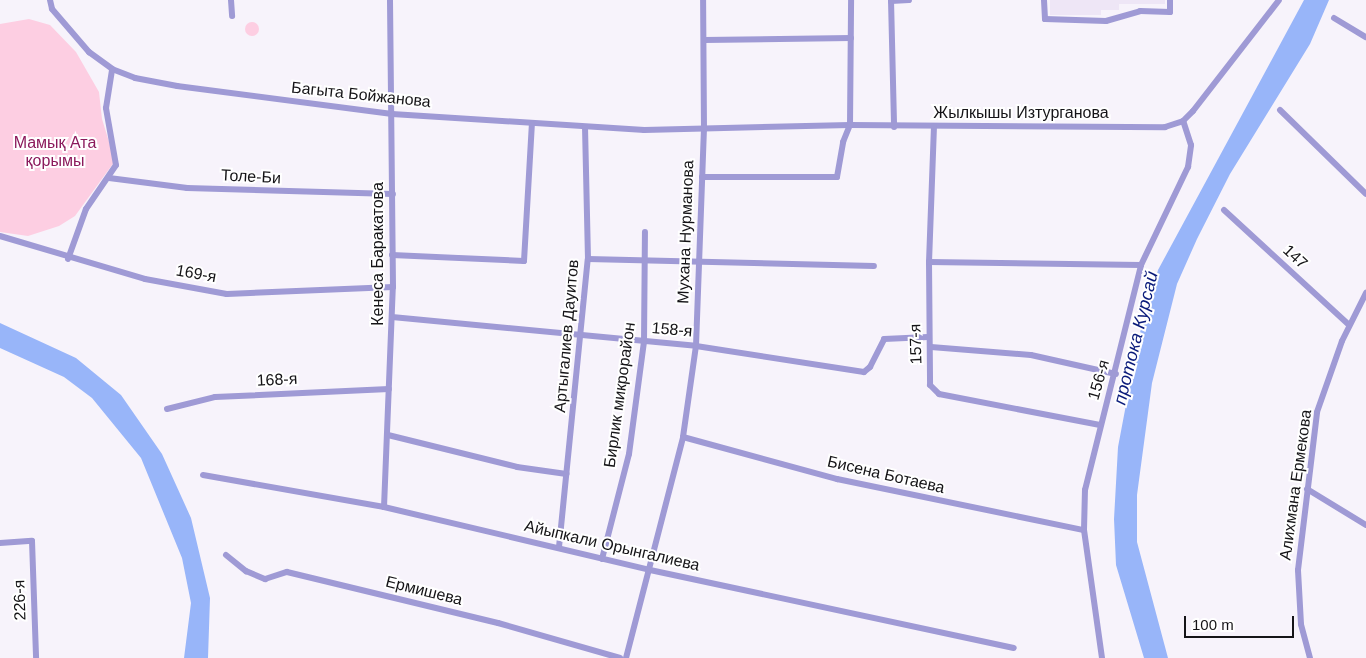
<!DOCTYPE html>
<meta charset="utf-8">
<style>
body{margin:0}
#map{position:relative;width:1366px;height:658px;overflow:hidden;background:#f7f3fb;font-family:Helvetica,sans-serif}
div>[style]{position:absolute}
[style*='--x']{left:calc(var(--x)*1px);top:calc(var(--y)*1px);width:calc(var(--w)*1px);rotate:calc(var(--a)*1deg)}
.built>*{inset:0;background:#eee6f6}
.green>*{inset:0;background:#fdcee2}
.round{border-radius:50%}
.water>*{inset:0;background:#98b5f9}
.street>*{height:6px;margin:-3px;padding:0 3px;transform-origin:3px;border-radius:3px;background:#9f9ad5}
span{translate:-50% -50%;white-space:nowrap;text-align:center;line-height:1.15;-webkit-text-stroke:4px #fff;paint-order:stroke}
.street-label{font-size:16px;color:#151417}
.park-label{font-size:16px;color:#8b1a5c}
.water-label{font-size:18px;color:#091a7a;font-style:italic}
.scale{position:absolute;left:1184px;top:616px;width:110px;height:22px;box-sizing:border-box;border:2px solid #151417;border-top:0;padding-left:6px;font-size:15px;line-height:18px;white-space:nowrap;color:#151417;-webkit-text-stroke:4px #fff;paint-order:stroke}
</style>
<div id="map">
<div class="built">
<div style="clip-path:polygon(1050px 0,1165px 0,1165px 4px,1119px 4px,1119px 10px,1101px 10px,1101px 15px,1050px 15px)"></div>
</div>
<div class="green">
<div style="clip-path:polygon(29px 19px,50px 25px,76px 52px,99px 92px,102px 119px,115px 161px,75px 216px,59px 226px,28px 236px,0 232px,0 24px)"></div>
<div class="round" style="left:245px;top:22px;width:14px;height:14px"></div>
</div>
<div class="water">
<div style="clip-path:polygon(1304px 0,1329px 0,1310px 44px,1230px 174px,1197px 239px,1177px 284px,1152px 383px,1137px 495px,1137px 542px,1168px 658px,1144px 658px,1116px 565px,1114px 519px,1118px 447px,1139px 336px,1158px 270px)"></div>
<div style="clip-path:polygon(0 323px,76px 358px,121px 395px,162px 454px,191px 518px,210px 598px,208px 658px,184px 658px,191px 603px,182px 558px,141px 458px,92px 398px,64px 377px,0 348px)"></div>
</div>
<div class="street">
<div style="--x:50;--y:0;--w:9;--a:77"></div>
<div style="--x:52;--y:9;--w:57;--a:49.3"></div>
<div style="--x:89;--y:52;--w:29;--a:36"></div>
<div style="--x:112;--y:69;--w:25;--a:21"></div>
<div style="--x:135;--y:78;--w:43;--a:10.8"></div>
<div style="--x:177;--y:86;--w:217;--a:7.4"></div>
<div style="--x:392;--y:114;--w:253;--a:3.6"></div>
<div style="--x:644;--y:130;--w:206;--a:-1.4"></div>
<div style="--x:850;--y:125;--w:315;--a:0.4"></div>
<div style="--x:1165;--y:127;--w:19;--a:-18"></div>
<div style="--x:1183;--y:121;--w:14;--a:-45"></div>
<div style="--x:1193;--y:111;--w:140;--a:-52.2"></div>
<div style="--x:231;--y:0;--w:16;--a:86"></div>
<div style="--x:891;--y:0;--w:127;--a:88.6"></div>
<div style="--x:1044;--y:0;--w:19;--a:87"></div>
<div style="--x:1045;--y:19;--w:61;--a:1.9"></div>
<div style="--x:1106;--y:21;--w:35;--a:-16"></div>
<div style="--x:1140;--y:11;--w:30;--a:2"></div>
<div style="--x:1170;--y:12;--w:12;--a:-90"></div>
<div style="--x:891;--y:1;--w:18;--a:-3"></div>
<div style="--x:1334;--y:18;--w:37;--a:31"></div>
<div style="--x:704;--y:40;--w:147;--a:-0.8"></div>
<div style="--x:1280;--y:110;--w:120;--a:44.3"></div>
<div style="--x:934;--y:126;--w:136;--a:92.1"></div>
<div style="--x:929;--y:262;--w:123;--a:89.5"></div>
<div style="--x:930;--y:385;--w:13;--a:45"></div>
<div style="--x:939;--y:394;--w:164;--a:10.9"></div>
<div style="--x:702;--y:177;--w:135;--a:0"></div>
<div style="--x:837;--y:177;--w:36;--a:-80"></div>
<div style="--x:843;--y:142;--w:18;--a:-68"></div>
<div style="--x:850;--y:125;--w:125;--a:-89.5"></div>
<div style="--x:109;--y:178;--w:79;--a:7.3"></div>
<div style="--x:187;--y:188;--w:206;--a:1.7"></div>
<div style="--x:1224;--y:210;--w:170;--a:42.6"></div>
<div style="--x:0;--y:236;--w:151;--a:16.5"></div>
<div style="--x:145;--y:279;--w:83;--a:10.4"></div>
<div style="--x:227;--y:294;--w:166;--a:-2.4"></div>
<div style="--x:392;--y:255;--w:132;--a:2.6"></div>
<div style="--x:524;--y:261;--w:137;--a:-86.7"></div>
<div style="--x:68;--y:259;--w:53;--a:-70.2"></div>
<div style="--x:86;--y:209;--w:53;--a:-55.7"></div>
<div style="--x:116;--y:165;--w:58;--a:-100"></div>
<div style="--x:106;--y:108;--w:39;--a:-81"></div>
<div style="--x:588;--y:259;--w:286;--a:1.4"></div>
<div style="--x:929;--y:262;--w:212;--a:0.8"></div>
<div style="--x:392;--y:317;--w:305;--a:5.4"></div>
<div style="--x:696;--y:346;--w:170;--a:8.8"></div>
<div style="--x:864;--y:372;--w:8;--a:-40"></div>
<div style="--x:870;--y:367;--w:31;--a:-63"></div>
<div style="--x:884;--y:339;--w:44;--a:-2.6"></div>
<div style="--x:931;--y:347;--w:100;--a:4.6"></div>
<div style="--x:1031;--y:355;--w:87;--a:12.6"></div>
<div style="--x:167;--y:409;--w:49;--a:-14"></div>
<div style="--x:215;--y:397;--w:174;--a:-2.6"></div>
<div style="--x:388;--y:435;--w:133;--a:13.9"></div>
<div style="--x:517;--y:467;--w:50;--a:8"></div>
<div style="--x:683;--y:437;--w:160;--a:15.3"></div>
<div style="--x:837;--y:479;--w:252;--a:11.7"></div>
<div style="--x:203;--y:475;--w:184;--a:10"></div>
<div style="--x:384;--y:507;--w:273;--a:13.3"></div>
<div style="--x:650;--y:570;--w:372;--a:12.1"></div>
<div style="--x:1307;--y:489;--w:69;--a:31.4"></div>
<div style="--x:384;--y:507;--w:220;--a:-87.7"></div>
<div style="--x:393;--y:287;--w:287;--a:-90.6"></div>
<div style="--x:0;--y:543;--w:32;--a:-4"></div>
<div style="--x:32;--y:541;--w:117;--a:88"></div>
<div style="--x:559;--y:547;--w:289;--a:-84.3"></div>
<div style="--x:588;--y:259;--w:131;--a:-91.3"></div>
<div style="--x:226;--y:555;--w:26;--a:39"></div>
<div style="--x:246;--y:571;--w:21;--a:23"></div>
<div style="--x:265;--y:579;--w:23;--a:-18"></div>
<div style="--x:287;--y:572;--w:217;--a:13.6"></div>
<div style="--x:498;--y:623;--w:127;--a:16"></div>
<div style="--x:602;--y:559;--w:108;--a:-75.6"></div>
<div style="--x:629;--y:454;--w:113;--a:-82.4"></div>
<div style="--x:644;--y:342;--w:110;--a:-89.5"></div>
<div style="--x:626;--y:658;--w:228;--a:-75.5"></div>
<div style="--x:683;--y:437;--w:92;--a:-81.9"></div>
<div style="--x:696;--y:346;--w:217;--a:-87.9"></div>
<div style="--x:704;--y:129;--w:129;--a:-90.4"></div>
<div style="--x:1102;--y:658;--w:129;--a:-98"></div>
<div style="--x:1084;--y:530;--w:40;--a:-88.6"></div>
<div style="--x:1085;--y:490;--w:232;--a:-76"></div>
<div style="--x:1141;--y:265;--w:109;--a:-64.4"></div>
<div style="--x:1188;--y:167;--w:22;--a:-82"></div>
<div style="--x:1191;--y:145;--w:25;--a:-108"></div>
<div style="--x:1310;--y:658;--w:35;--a:-105"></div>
<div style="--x:1301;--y:624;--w:54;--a:-93.2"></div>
<div style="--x:1298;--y:570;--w:159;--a:-83.1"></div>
<div style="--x:1317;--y:412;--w:75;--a:-70.6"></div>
<div style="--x:1342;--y:341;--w:54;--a:-63.4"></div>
</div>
<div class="street-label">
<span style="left:361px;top:95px;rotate:6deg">Багыта Бойжанова</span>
<span style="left:1021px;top:113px">Жылкышы Изтурганова</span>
<span style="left:251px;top:177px;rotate:3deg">Толе-Би</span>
<span style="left:686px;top:232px;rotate:-88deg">Мухана Нурманова</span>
<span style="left:378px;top:254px;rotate:-90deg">Кенеса Баракатова</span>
<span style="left:1295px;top:257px;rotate:43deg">147</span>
<span style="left:196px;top:274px;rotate:10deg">169-я</span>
<span style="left:672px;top:330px;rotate:5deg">158-я</span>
<span style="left:567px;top:336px;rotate:-85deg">Артыгалиев Дауитов</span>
<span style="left:916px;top:344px;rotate:-92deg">157-я</span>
<span style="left:277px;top:380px;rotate:-3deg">168-я</span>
<span style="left:1099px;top:380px;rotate:-74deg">156-я</span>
<span style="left:620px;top:395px;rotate:-82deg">Бирлик микрорайон</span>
<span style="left:886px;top:475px;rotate:13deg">Бисена Ботаева</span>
<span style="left:1296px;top:485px;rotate:-82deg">Алихмана Ермекова</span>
<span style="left:612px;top:546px;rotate:13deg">Айыпкали Орынгалиева</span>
<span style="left:424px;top:591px;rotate:14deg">Ермишева</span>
<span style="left:20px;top:600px;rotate:-92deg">226-я</span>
</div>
<div class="park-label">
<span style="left:55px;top:152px">Мамық Ата<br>қорымы</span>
</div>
<div class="water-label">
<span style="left:1136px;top:338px;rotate:-76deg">протока Курсай</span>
</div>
<div class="scale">100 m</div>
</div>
